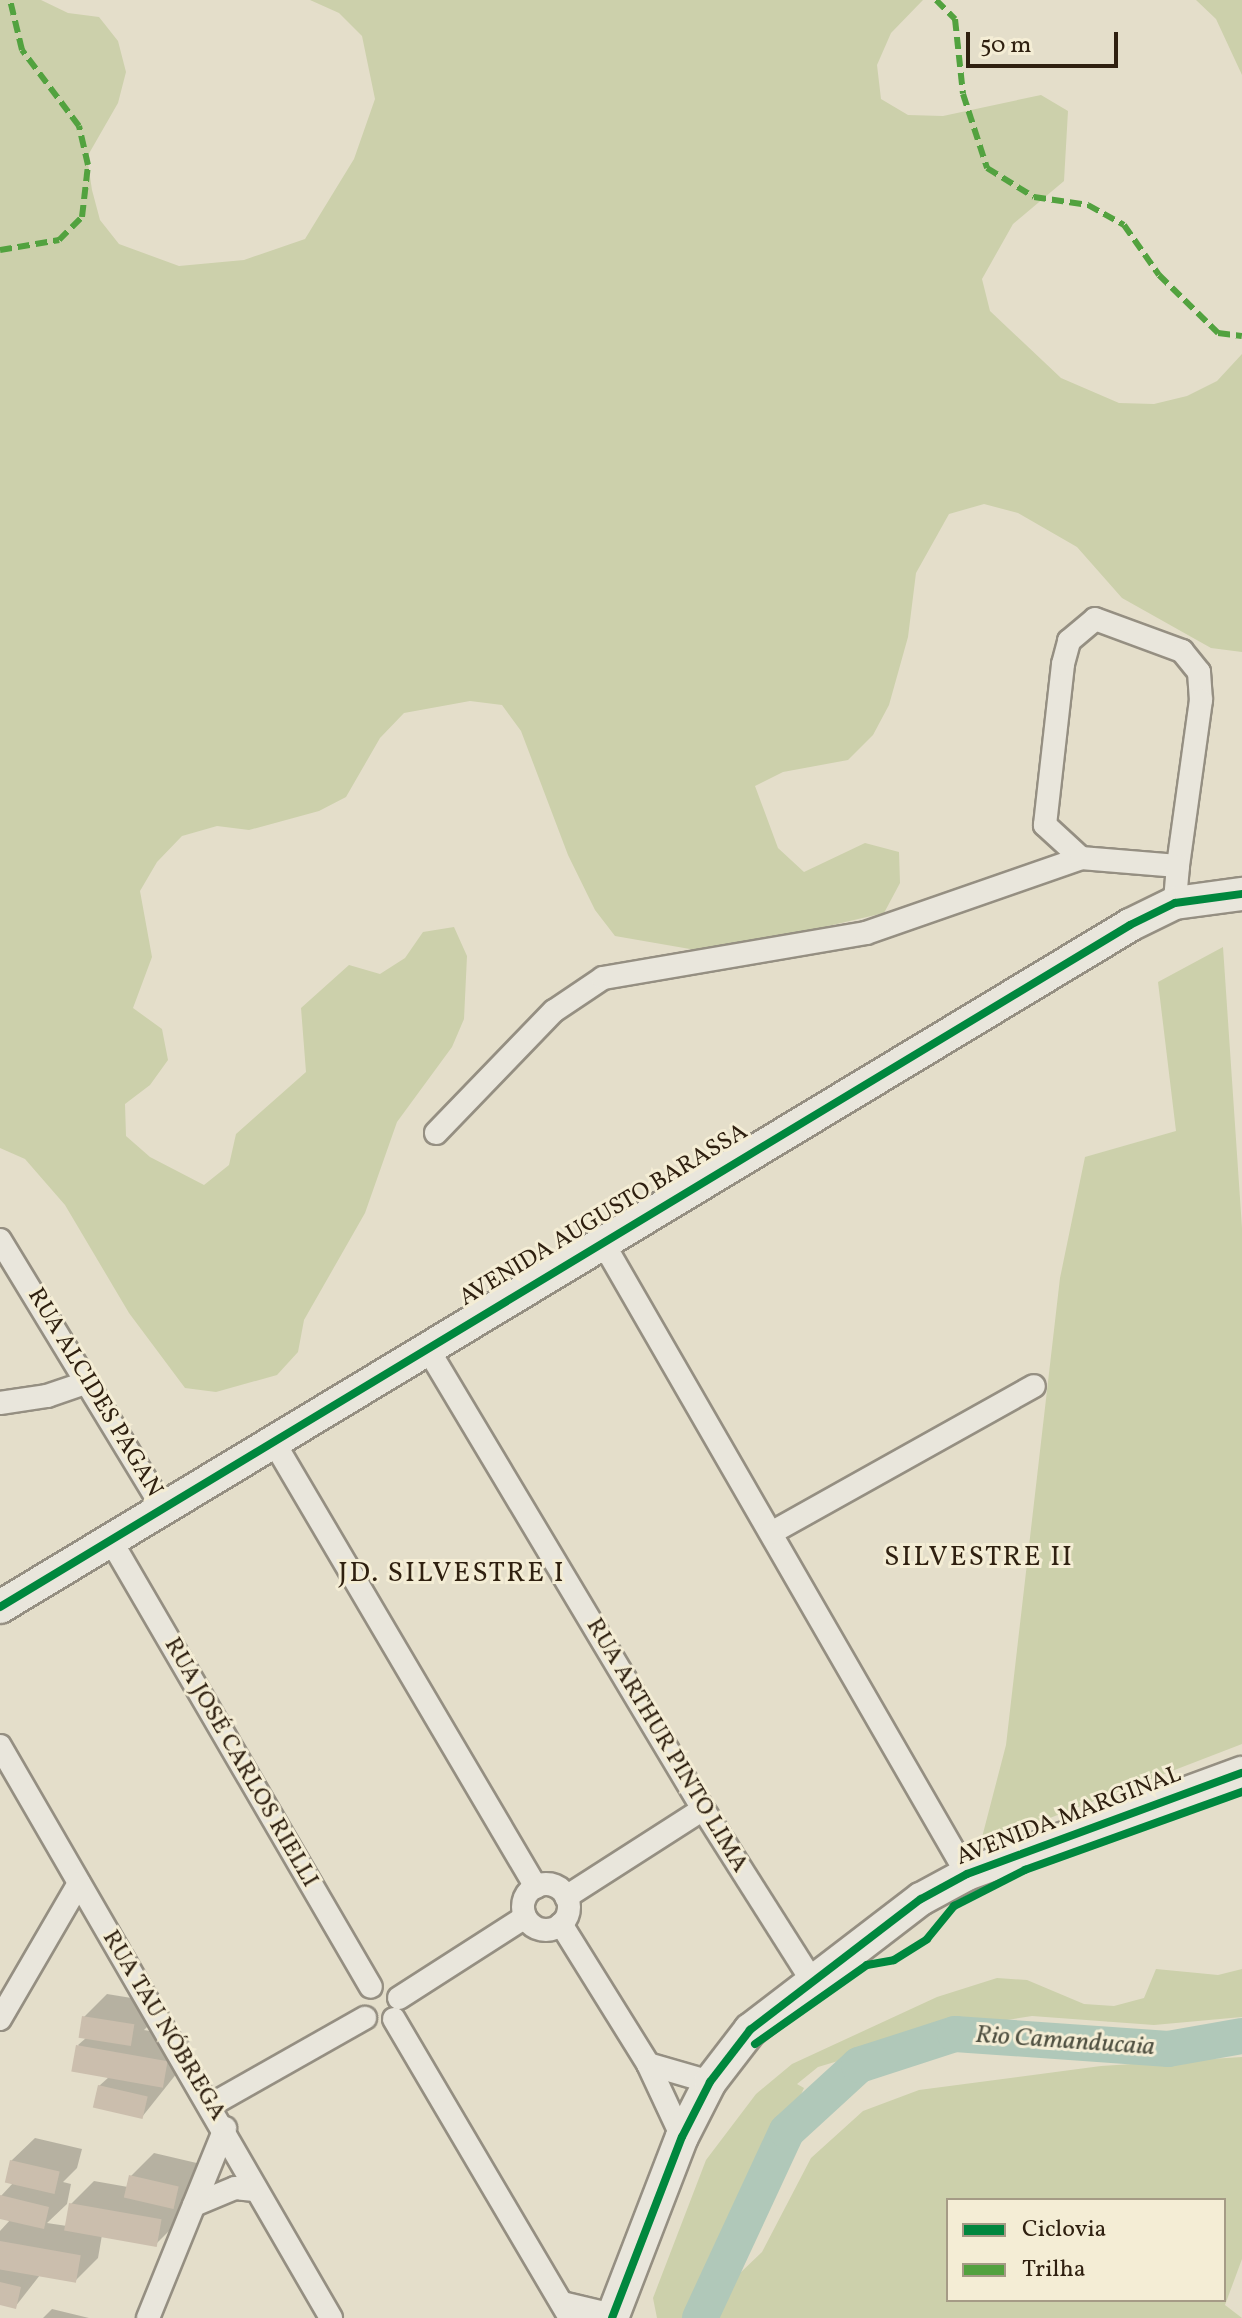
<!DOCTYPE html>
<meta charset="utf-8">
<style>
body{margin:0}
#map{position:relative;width:1242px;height:2318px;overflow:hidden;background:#e4deca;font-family:Vollkorn,serif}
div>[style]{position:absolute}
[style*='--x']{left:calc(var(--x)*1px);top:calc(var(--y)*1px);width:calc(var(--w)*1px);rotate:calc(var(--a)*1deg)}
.green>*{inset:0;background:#ccd0ab}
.shadow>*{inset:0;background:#0003}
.river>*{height:36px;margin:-18px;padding:0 18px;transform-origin:18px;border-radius:18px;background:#b0c8b9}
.building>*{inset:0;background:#cbbead;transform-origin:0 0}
.roads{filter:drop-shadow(2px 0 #958f82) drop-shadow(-2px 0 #958f82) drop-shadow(0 2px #958f82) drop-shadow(0 -2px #958f82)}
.street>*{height:22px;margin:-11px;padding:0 11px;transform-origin:11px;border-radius:11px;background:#e9e6dc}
.street>.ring{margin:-11px;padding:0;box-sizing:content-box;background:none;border:22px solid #e9e6dc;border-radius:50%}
.secondary>*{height:32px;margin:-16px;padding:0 16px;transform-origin:16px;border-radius:16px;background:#e9e6dc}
.quiet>*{height:6px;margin-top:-3px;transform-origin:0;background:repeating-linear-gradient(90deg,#52a23f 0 12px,transparent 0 18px)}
.cycleway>*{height:8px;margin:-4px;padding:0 4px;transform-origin:4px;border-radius:4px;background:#00873e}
span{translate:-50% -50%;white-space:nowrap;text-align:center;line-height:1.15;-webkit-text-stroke:6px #f4edd5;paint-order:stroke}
.street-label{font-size:24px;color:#2f2010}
.water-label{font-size:26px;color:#4f5041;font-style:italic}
.quarter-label{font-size:28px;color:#2f2010;letter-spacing:2px}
.legend{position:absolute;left:946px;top:2198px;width:280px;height:104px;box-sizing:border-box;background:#f4edd5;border:2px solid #a59b86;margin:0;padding:10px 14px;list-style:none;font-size:24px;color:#2f2010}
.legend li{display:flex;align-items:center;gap:16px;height:40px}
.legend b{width:40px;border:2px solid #a59b86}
.scale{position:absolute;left:966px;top:32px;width:152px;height:36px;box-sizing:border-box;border:4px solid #2f2010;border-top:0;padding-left:10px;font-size:24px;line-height:28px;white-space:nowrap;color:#2f2010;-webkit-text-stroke:6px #f4edd5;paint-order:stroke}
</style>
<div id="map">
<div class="green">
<div style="clip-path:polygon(0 0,41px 0,68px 13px,99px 17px,118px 41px,126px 72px,118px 103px,87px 157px,92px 190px,100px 220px,119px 244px,179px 266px,244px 260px,305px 239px,354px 159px,375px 99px,362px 36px,339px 13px,310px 0,923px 0,891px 33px,877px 65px,881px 99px,908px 115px,943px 116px,1041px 95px,1068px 111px,1064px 181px,1013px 224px,982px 279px,990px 311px,1061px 378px,1119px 403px,1154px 404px,1187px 396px,1217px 381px,1242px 354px,1242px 652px,1211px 648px,1122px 598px,1077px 547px,1018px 513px,984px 504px,949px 514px,916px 573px,908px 637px,889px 705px,873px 735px,848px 760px,783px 772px,755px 786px,778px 848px,804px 872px,865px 843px,899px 852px,900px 883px,884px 913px,713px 953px,615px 936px,595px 910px,568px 855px,521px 731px,502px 705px,470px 701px,404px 713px,380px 738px,346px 797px,319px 811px,249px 830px,217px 826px,182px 836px,157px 862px,140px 891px,152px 957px,133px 1008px,162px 1029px,168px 1060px,150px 1085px,125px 1104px,126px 1136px,150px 1157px,204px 1185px,229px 1165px,236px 1134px,306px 1072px,301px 1008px,349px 965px,380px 974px,405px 958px,423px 932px,454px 927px,467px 956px,464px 1019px,452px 1047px,397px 1122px,365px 1213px,304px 1320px,298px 1352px,277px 1375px,216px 1392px,185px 1388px,129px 1313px,65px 1205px,25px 1159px,0 1148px)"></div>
<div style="clip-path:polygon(1196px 0,1242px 0,1242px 75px,1216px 19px)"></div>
<div style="clip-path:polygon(1223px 947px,1242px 1228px,1242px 1744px,980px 1845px,1006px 1745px,1060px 1278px,1085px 1157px,1176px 1131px,1158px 982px)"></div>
<div style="clip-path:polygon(evenodd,1156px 1969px,1218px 1975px,1242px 1969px,1242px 2017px,1154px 2025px,1032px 2016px,939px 2031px,818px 2067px,797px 2084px,804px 2088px,748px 2210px,736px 2251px,739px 2274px,762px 2252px,811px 2158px,863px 2111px,919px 2090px,1101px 2066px,1242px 2057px,1242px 2259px,1225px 2305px,1242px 2318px,657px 2318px,653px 2298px,706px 2160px,756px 2094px,792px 2064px,937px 1997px,997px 1978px,1027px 1980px,1084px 2004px,1114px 2006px,1144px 1998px,1156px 1969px,948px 2200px,1224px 2200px,1224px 2300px,948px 2300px,948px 2200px)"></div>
</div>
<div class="shadow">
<div style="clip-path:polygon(107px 1994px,156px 2002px,153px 2021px,144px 2030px,190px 2038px,185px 2063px,142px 2117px,99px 2086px,109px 2077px,78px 2045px,86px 2038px,84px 2017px)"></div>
<div style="clip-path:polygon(35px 2138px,82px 2149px,77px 2168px,63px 2182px,71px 2184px,67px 2204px,47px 2223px,67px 2226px,71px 2204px,94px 2181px,128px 2187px,131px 2176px,154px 2153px,201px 2164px,196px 2183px,183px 2197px,178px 2222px,155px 2245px,102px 2235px,98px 2258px,75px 2281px,40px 2275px,15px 2307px,0 2303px,0 2231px,11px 2219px,0 2217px,0 2197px,14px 2182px,11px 2161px)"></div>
<div style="clip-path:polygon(52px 2309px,89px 2318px,43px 2318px)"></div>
</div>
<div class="river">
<div style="--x:700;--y:2318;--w:206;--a:-65.1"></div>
<div style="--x:787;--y:2131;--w:98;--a:-42.5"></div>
<div style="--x:859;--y:2065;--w:101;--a:-17.9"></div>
<div style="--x:955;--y:2034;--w:214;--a:4"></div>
<div style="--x:1168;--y:2049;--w:75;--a:-10"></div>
</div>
<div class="building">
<div style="left:82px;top:2016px;width:53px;height:22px;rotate:9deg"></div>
<div style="left:76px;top:2045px;width:93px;height:27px;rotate:10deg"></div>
<div style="left:98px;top:2085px;width:51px;height:23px;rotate:13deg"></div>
<div style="left:10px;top:2160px;width:51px;height:23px;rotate:13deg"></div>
<div style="left:129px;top:2175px;width:51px;height:23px;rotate:13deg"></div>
<div style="clip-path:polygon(0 2195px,49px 2207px,44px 2229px,0 2219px)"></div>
<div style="left:69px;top:2203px;width:94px;height:28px;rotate:10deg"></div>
<div style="left:0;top:2241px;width:82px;height:28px;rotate:10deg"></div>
<div style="clip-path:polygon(0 2282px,21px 2287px,16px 2309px,0 2305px)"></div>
</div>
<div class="roads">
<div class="street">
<div style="--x:1081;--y:858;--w:49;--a:-137.5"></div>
<div style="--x:1045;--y:825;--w:162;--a:-83.6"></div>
<div style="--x:1063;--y:664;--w:24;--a:-75"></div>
<div style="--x:1069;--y:641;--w:34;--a:-40"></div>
<div style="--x:1095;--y:619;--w:93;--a:20.2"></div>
<div style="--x:1182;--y:651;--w:27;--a:51"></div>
<div style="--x:1199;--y:672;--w:28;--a:86"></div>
<div style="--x:1201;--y:700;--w:168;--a:97.9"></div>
<div style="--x:436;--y:1133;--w:170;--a:-46"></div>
<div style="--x:554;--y:1011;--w:59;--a:-34"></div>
<div style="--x:603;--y:978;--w:267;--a:-9.7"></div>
<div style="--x:866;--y:933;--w:228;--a:-19.2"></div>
<div style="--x:1081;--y:858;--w:97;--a:4.7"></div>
<div style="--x:1178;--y:866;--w:37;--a:95"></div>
<div style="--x:0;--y:1240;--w:311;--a:58.7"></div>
<div style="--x:602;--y:1241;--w:731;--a:60.03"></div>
<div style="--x:426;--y:1346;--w:540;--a:59.11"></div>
<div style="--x:703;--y:1809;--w:201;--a:57.6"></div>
<div style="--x:0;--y:1403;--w:48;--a:-8.5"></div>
<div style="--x:47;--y:1396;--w:43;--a:-18.9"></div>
<div style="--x:272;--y:1439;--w:520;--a:59.49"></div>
<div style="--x:771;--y:1533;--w:301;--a:-29.2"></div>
<div style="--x:110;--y:1539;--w:518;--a:59.78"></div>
<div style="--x:0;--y:1746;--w:661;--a:59.94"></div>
<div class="ring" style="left:523px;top:1884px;width:24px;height:24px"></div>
<div style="--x:566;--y:1897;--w:163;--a:-32.7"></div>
<div style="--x:561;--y:1924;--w:165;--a:58.1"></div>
<div style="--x:648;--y:2064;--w:81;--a:65"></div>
<div style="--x:399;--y:1998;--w:150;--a:-32.7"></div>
<div style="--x:0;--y:2019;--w:157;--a:-59.8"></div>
<div style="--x:394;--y:2019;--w:347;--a:59.5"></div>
<div style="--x:648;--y:2064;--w:65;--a:16.2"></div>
<div style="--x:211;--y:2105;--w:177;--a:-29.5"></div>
<div style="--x:194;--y:2205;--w:44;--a:-22.5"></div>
<div style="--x:235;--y:2188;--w:20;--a:6"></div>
<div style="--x:562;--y:2303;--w:52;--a:13.2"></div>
<div style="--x:148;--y:2318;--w:205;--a:-67.9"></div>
</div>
<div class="secondary">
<div style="--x:0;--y:1607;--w:1320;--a:-31.11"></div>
<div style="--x:1130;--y:925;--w:50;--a:-26.1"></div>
<div style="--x:1175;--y:903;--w:68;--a:-7.7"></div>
<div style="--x:612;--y:2318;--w:194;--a:-68.9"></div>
<div style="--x:682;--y:2137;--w:62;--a:-63"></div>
<div style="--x:710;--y:2082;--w:66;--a:-52.4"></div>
<div style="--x:750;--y:2030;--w:215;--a:-37.5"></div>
<div style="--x:921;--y:1899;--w:52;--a:-28.5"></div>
<div style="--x:967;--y:1874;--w:293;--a:-20.2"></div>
</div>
</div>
<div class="quiet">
<div style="--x:936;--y:0;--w:27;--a:45"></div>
<div style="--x:955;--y:19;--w:75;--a:83.9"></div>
<div style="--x:963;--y:94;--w:78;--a:72"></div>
<div style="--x:987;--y:168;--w:55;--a:31.7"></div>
<div style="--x:1034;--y:197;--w:55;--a:8.4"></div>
<div style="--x:1088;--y:205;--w:41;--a:29.1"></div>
<div style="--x:1124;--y:225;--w:61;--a:55"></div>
<div style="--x:1159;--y:275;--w:83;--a:44.5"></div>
<div style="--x:1218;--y:333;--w:24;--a:7"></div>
<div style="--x:0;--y:250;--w:60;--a:-9.6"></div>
<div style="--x:59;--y:240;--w:33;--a:-45"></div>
<div style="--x:82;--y:217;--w:52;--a:-83.4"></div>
<div style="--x:88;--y:165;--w:40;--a:-103"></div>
<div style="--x:79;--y:126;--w:95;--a:-126.9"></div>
<div style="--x:22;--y:50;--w:51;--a:-103.5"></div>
</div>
<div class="cycleway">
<div style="--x:0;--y:1607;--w:1320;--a:-31.11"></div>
<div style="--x:1130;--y:925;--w:50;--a:-26.1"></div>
<div style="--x:1175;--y:903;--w:68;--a:-7.7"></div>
<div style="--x:755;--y:2044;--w:137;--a:-35.2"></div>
<div style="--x:867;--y:1965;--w:27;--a:-10"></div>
<div style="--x:894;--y:1960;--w:39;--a:-32"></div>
<div style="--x:927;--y:1939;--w:43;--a:-50.7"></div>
<div style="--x:954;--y:1906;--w:80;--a:-26.9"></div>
<div style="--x:1025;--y:1870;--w:231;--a:-19.8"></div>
<div style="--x:612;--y:2318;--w:194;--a:-68.9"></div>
<div style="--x:682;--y:2137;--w:62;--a:-63"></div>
<div style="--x:710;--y:2082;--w:66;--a:-52.4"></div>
<div style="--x:750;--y:2030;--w:215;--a:-37.5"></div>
<div style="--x:921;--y:1899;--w:52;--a:-28.5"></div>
<div style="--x:967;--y:1874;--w:293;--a:-20.2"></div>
</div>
<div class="street-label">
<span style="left:604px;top:1216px;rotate:-31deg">AVENIDA AUGUSTO BARASSA</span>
<span style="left:94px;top:1393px;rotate:59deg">RUA ALCIDES PAGAN</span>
<span style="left:666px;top:1746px;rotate:59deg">RUA ARTHUR PINTO LIMA</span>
<span style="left:240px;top:1763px;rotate:60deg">RUA JOSÉ CARLOS RIELLI</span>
<span style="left:1069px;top:1817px;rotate:-21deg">AVENIDA MARGINAL</span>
<span style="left:163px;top:2026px;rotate:59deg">RUA TAU NÓBREGA</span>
</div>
<div class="water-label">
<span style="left:1065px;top:2042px;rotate:4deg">Rio Camanducaia</span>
</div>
<div class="quarter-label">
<span style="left:979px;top:1558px">SILVESTRE II</span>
<span style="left:452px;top:1574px">JD. SILVESTRE I</span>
</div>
<ul class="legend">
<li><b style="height:10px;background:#00873e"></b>Ciclovia</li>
<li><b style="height:10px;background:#52a23f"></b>Trilha</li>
</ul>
<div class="scale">50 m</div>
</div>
